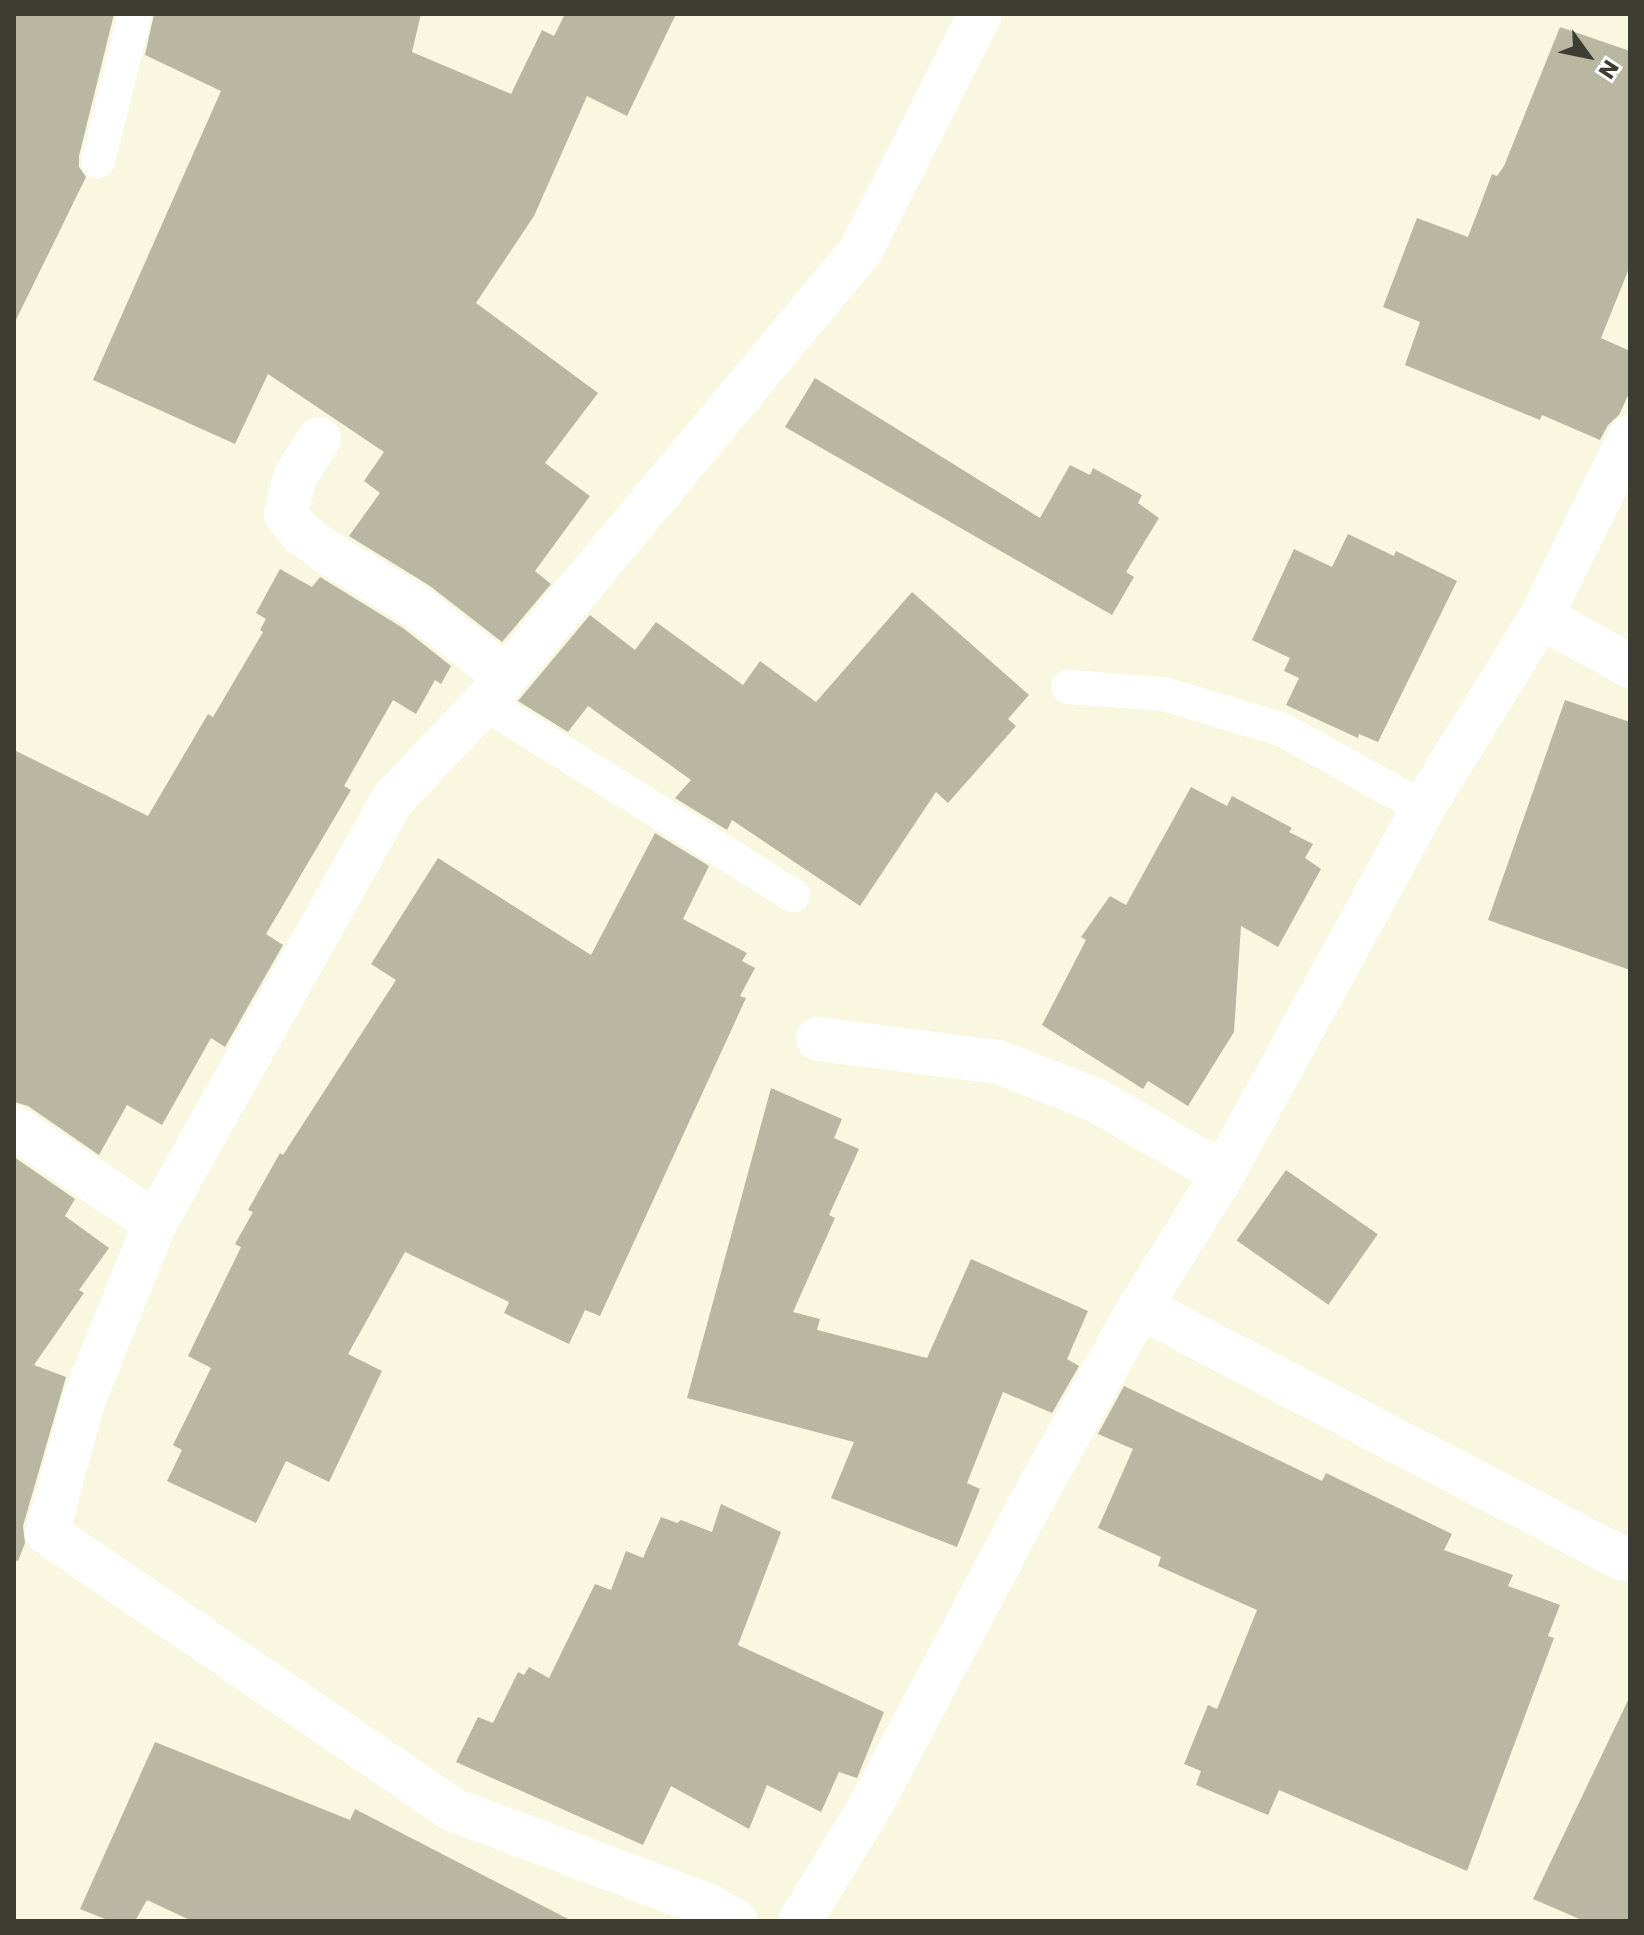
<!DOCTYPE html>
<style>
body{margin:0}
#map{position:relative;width:1644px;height:1935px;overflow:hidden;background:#f9f7df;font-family:Poppins,sans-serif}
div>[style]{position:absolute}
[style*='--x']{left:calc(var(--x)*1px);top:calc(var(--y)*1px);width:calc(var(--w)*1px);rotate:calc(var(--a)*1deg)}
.building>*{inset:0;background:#b9b7a1;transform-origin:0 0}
.lane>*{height:34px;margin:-17px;padding:0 17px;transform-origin:17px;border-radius:17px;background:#fff}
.street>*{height:44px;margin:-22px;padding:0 22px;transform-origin:22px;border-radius:22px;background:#fff}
span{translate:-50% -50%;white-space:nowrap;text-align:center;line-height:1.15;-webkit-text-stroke:7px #fff;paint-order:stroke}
.frame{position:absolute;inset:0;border:16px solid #3e3d34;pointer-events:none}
.north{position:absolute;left:1548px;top:16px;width:80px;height:80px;-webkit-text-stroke:6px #fff;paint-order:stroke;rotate:123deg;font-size:22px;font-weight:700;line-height:32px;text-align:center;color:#3e3d34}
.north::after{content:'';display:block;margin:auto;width:28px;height:36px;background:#3e3d34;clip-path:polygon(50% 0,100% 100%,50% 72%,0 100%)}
</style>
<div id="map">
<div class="building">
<div style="clip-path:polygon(14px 14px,114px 14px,79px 156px,79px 167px,86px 177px,14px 324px)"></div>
<div style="clip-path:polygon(154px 14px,421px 14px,412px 52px,511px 94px,542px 30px,554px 36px,565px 14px,676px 14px,627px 116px,587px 96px,534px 216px,476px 303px,598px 393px,545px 463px,590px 496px,535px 571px,551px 584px,502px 642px,430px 586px,349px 536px,380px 493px,364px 481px,384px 452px,268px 374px,235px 444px,93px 380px,221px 91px,145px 55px)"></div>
<div style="clip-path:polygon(1560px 27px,1630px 51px,1630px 266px,1601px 338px,1630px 351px,1630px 391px,1619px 415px,1608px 425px,1600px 440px,1542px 415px,1540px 420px,1405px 365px,1420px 322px,1383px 307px,1417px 218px,1468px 237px,1492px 174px,1497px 176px,1504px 166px)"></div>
<div style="clip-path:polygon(815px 378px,1040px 518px,1070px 465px,1090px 475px,1093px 468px,1142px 495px,1138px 503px,1159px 518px,1126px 572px,1134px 577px,1112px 615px,785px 427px)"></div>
<div style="clip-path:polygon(1348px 534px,1394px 556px,1396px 551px,1457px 581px,1378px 742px,1359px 734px,1358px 738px,1286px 705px,1299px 678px,1284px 671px,1290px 658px,1252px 640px,1294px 549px,1332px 567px)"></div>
<div style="clip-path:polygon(280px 569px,312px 587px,320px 577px,403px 628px,451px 666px,441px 684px,435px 680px,416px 714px,393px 700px,344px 786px,351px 790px,266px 934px,283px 945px,225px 1047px,211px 1038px,162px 1125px,127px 1105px,99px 1155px,28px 1106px,14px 1102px,14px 750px,148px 816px,208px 714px,213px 717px,263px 632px,260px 630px,266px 619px,256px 613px)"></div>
<div style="clip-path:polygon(912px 592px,1029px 695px,1008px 719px,1016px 726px,948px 803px,936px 792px,860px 906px,732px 820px,727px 830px,675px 798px,691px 780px,588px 706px,568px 732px,518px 701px,590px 615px,635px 650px,656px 622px,743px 685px,760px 661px,816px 702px)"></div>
<div style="clip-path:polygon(1565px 700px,1630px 722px,1630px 970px,1488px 920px)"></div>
<div style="clip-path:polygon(1191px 787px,1227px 806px,1232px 796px,1292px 828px,1289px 832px,1313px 844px,1305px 858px,1321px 869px,1278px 947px,1241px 926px,1234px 1032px,1188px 1106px,1148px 1081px,1143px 1089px,1042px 1025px,1086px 940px,1081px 937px,1110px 896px,1126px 905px)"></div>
<div style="clip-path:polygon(655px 833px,709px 866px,683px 919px,747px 953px,742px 961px,755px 968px,740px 996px,746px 998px,600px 1316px,585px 1310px,569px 1344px,504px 1313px,509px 1302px,405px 1252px,348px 1354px,382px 1371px,329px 1482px,286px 1461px,256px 1523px,167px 1481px,182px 1450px,173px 1445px,211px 1368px,188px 1356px,241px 1247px,235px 1244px,253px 1212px,248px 1210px,280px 1153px,283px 1155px,396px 980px,371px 964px,438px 858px,591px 955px)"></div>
<div style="clip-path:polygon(771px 1088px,842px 1119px,834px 1138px,859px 1149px,829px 1215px,835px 1218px,793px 1312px,820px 1319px,817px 1330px,927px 1358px,971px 1259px,1088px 1311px,1067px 1359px,1079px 1366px,1052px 1413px,1003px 1392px,967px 1483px,980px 1489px,957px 1547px,831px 1498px,854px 1442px,687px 1398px)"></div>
<div style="clip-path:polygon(14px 1157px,75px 1199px,65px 1216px,109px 1248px,79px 1290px,84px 1293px,34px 1365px,66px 1377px,23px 1526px,25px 1543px,18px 1561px,14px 1560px)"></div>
<div style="left:1286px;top:1170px;width:112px;height:86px;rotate:35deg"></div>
<div style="clip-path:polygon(1124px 1386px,1322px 1481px,1326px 1473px,1452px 1534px,1444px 1550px,1513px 1575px,1508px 1586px,1560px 1605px,1548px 1636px,1554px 1638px,1467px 1871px,1279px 1790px,1268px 1815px,1196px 1785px,1201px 1771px,1184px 1764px,1208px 1705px,1217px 1709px,1257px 1610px,1158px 1566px,1161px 1557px,1098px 1528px,1133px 1449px,1098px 1434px)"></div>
<div style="clip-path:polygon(721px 1504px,781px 1532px,738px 1645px,884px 1712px,857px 1778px,839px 1772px,821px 1812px,767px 1785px,749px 1829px,671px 1786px,643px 1845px,456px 1762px,478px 1717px,493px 1723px,518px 1672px,524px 1675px,529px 1667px,549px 1678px,595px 1584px,611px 1590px,626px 1551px,643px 1558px,661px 1517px,677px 1523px,681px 1520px,712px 1532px)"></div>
<div style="clip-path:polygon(1630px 1696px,1630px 1921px,1584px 1921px,1533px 1899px)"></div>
<div style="clip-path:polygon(155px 1742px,350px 1820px,355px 1809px,572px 1921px,192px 1921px,147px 1900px,135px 1921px,110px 1921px,80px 1909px)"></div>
</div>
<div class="lane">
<div style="--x:98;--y:161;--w:152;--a:-75.9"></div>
<div style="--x:1068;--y:687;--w:96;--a:4.2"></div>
<div style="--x:1164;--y:694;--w:124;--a:16.8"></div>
<div style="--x:1283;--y:730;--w:160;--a:29.1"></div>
<div style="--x:484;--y:703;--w:364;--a:31.9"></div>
</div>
<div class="street">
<div style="--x:319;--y:439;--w:45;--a:122.3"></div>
<div style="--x:295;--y:477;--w:38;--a:104"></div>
<div style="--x:286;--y:514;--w:24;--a:52"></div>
<div style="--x:301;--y:533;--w:30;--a:37"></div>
<div style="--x:325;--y:551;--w:108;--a:31.3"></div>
<div style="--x:417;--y:607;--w:112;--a:38.1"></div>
<div style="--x:1541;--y:617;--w:102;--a:28.8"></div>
<div style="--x:818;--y:1039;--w:181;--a:7.3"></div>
<div style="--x:998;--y:1062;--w:105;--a:21.2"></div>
<div style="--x:1096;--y:1100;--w:147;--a:30.2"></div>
<div style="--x:14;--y:1127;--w:171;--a:34.2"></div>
<div style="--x:1140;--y:1307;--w:545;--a:27.55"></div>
<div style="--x:735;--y:1921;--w:32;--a:-150"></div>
<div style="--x:707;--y:1905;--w:272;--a:-159.4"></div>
<div style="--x:452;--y:1809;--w:490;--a:-145.7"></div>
<div style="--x:47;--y:1533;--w:136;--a:-74.6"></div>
<div style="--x:83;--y:1402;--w:193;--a:-68.1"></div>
<div style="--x:155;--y:1223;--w:486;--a:-60.7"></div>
<div style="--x:393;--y:799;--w:132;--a:-46.5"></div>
<div style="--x:484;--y:703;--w:589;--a:-50.23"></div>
<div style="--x:861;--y:250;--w:264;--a:-63.2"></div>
<div style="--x:800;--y:1921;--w:136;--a:-58.5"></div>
<div style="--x:871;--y:1805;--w:336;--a:-62.1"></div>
<div style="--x:1028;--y:1508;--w:230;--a:-60.9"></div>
<div style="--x:1140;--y:1307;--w:157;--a:-58"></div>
<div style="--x:1223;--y:1174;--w:417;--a:-61.3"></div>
<div style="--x:1423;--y:808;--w:225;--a:-58.3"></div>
<div style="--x:1541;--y:617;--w:201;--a:-63.7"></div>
</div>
<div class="frame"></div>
<div class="north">N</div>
</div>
